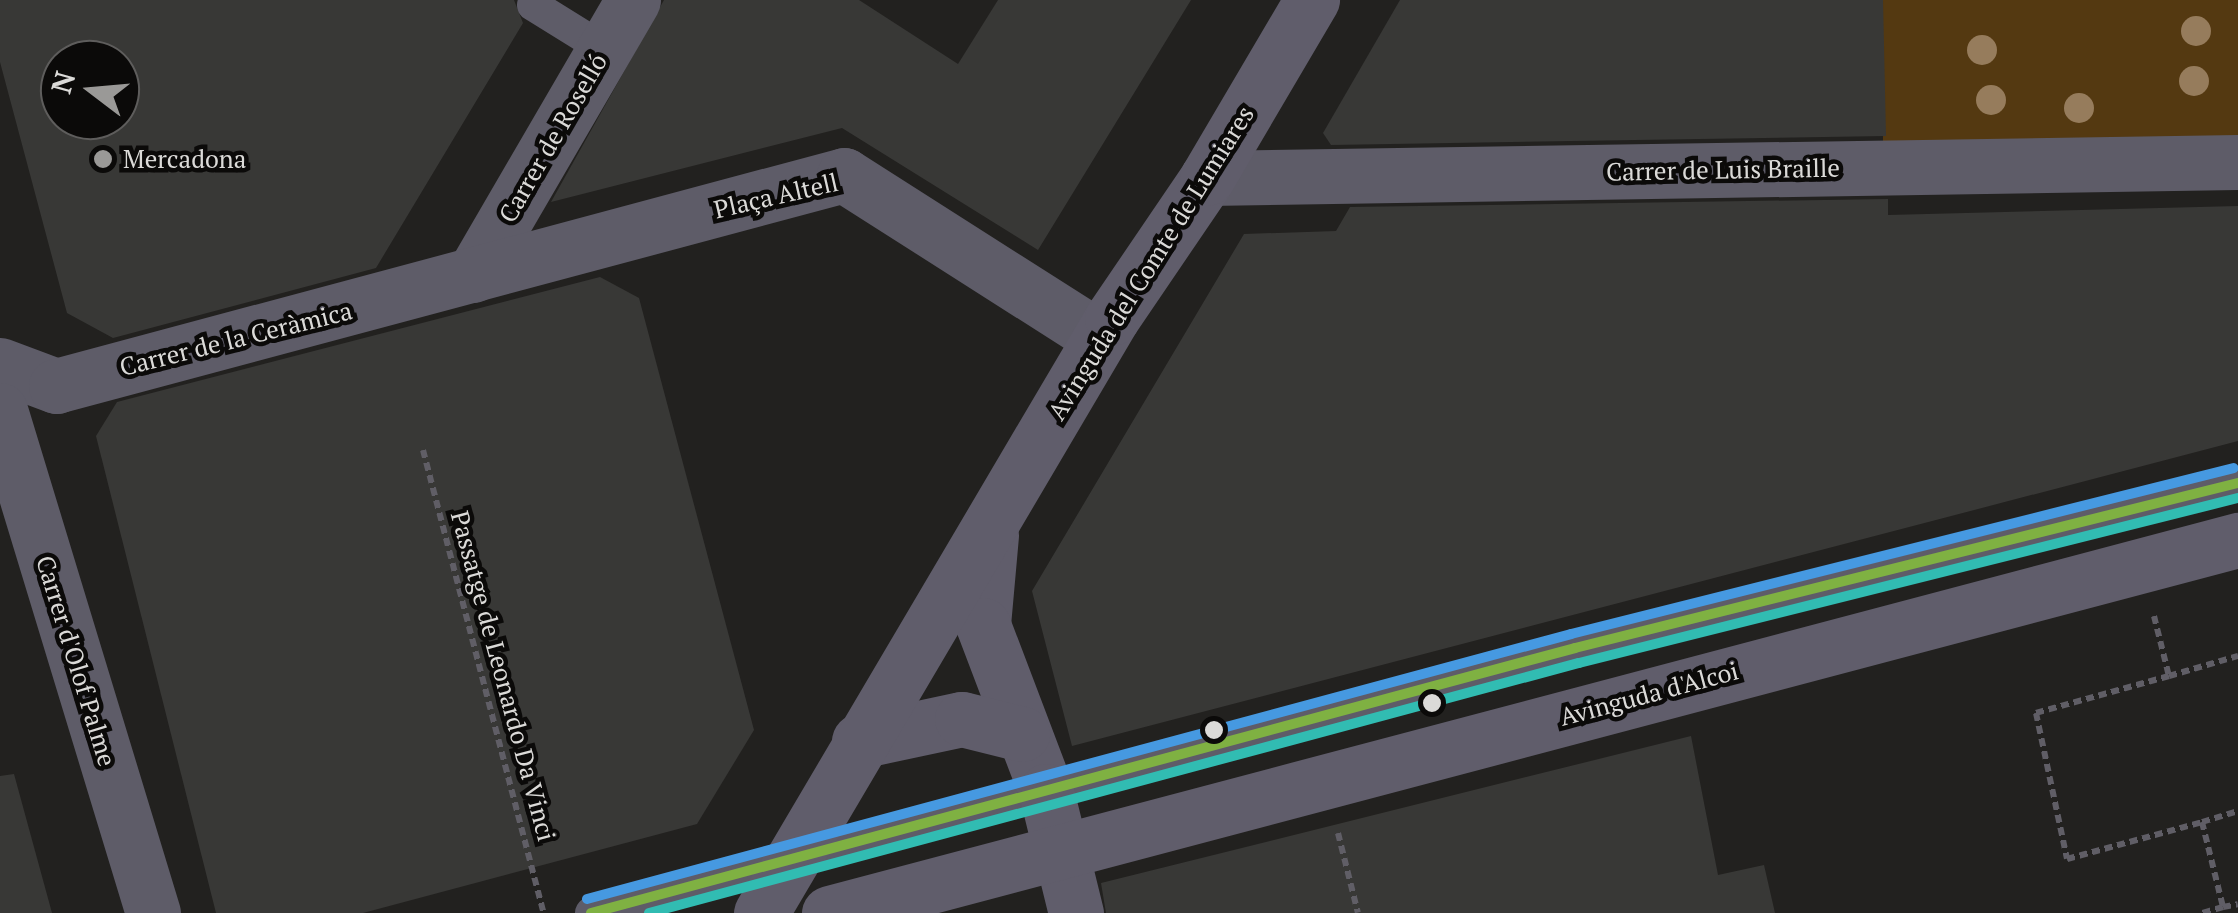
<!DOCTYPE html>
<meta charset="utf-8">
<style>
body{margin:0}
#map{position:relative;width:2238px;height:913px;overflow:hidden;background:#22211f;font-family:"PT Serif",serif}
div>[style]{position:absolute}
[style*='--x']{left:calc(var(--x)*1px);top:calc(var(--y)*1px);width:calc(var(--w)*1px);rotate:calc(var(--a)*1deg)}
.green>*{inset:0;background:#543911;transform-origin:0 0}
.building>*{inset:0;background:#383836}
.path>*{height:6px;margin-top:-3px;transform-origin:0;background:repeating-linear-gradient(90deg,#605e66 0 8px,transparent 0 13px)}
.lane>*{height:32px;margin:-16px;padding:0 16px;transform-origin:16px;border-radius:16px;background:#5e5c68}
.street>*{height:55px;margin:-27.5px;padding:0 27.5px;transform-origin:27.5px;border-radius:27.5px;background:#5e5c68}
.secondary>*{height:55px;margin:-27.5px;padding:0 27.5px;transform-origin:27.5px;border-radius:27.5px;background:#605d6b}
.bus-1>*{height:10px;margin:-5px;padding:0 5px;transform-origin:5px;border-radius:5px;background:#7fb142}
.bus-2>*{height:10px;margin:-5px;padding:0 5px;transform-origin:5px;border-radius:5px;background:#31bcb2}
.bus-3>*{height:10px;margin:-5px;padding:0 5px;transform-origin:5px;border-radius:5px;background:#4699e1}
.trees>*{width:30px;height:30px;margin:-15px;border-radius:50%;background:#967c5c}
.dots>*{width:28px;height:28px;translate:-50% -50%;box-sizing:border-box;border:5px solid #0b0a09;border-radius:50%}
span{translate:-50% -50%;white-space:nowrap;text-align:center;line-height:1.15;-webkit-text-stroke:9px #0b0a09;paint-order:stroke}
.street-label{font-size:25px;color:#dbdad8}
.poi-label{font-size:25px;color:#dbdad8}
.left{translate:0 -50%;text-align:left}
.north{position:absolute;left:40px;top:40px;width:100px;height:100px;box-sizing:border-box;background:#0b0a09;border:2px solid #5e5d5c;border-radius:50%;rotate:286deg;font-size:28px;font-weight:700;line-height:40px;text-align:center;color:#dbdad8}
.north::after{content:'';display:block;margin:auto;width:35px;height:45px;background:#9a9997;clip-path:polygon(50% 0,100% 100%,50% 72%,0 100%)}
</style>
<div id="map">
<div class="green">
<div style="left:1883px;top:0;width:355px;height:147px"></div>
</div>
<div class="building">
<div style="clip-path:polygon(evenodd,0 0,514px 0,523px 23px,376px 268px,113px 338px,67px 313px,0 62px,0 0,60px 60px,120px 60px,120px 120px,60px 120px,60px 60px)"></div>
<div style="clip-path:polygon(664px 0,859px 0,958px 64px,998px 0,1191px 0,1038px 250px,842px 128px,551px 202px)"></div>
<div style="clip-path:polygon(1400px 0,1883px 0,1886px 136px,1331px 145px,1323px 133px)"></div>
<div style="clip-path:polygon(1888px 199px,1888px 215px,2238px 206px,2238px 441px,1072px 746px,1032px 591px,1244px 234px,1336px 231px,1350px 207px)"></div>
<div style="clip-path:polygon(600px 277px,639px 298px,754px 730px,697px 824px,363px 913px,216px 913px,96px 436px,117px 402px)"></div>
<div style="clip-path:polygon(1691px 736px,1718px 875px,1764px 865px,1775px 913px,1106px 913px,1101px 883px)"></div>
<div style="clip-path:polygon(14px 774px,52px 913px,0 913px,0 776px)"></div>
</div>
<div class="path">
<div style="--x:423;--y:450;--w:479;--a:75.4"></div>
<div style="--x:2154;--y:616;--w:62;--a:76"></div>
<div style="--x:2169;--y:676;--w:138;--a:164.5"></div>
<div style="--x:2036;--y:713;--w:149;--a:78"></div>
<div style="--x:2067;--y:859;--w:140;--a:-15.3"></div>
<div style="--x:2202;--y:822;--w:88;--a:76.1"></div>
<div style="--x:2223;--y:907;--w:22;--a:164"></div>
<div style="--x:2169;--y:676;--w:72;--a:-16.2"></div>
<div style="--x:2202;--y:822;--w:38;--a:-17"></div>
<div style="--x:1338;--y:833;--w:82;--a:76"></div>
<div style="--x:2223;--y:907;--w:15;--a:-11"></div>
</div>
<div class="lane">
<div style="--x:533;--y:5;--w:84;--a:31.8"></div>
<div style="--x:591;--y:913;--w:1019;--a:-15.07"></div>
<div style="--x:1575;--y:648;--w:683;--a:-13.98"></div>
</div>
<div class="street">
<div style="--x:1207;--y:178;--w:1031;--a:-0.89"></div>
<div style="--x:473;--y:275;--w:318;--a:-59.8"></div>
<div style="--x:0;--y:365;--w:60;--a:20.6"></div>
<div style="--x:56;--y:386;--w:816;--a:-14.99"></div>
<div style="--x:844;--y:175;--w:303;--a:32.5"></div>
<div style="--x:0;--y:410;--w:526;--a:73.08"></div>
</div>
<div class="secondary">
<div style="--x:991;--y:535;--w:90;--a:95.1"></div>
<div style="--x:983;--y:625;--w:178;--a:69.2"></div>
<div style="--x:1046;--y:791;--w:126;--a:76.2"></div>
<div style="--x:859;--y:741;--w:105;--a:-12.1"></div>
<div style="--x:962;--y:719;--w:62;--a:14"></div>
<div style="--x:761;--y:913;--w:691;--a:-59.46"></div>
<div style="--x:1112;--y:318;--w:169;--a:-55.8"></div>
<div style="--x:1207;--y:178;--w:207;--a:-59.5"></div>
<div style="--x:829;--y:913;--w:1458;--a:-14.83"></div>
</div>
<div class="bus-1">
<div style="--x:591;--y:913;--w:1019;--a:-15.07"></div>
<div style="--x:1575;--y:648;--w:683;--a:-13.98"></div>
</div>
<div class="bus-2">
<div style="--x:649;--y:913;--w:963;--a:-15.05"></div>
<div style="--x:1579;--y:663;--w:679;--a:-14.06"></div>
</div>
<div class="bus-3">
<div style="--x:587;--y:899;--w:1019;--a:-15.07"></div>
<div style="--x:1571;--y:634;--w:683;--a:-14.06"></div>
</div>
<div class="trees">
<div style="left:2196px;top:31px"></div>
<div style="left:1982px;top:50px"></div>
<div style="left:2194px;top:81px"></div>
<div style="left:1991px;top:100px"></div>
<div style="left:2079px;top:108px"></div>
</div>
<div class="dots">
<div style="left:103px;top:159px;background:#9a9997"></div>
<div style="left:1432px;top:703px;background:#dbdad8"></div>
<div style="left:1214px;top:730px;background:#dbdad8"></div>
</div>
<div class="street-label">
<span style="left:553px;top:138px;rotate:-60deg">Carrer de Roselló</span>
<span style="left:1723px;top:170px;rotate:-1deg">Carrer de Luis Braille</span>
<span style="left:776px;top:196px;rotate:-13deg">Plaça Altell</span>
<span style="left:1151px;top:263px;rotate:-58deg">Avinguda del Comte de Lumiares</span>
<span style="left:236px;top:339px;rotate:-14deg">Carrer de la Ceràmica</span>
<span style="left:76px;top:661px;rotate:73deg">Carrer d'Olof Palme</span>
<span style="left:503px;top:676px;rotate:75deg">Passatge de Leonardo Da Vinci</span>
<span style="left:1649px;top:694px;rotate:-15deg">Avinguda d'Alcoi</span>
</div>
<div class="poi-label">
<span class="left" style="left:123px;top:159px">Mercadona</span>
</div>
<div class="north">N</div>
</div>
